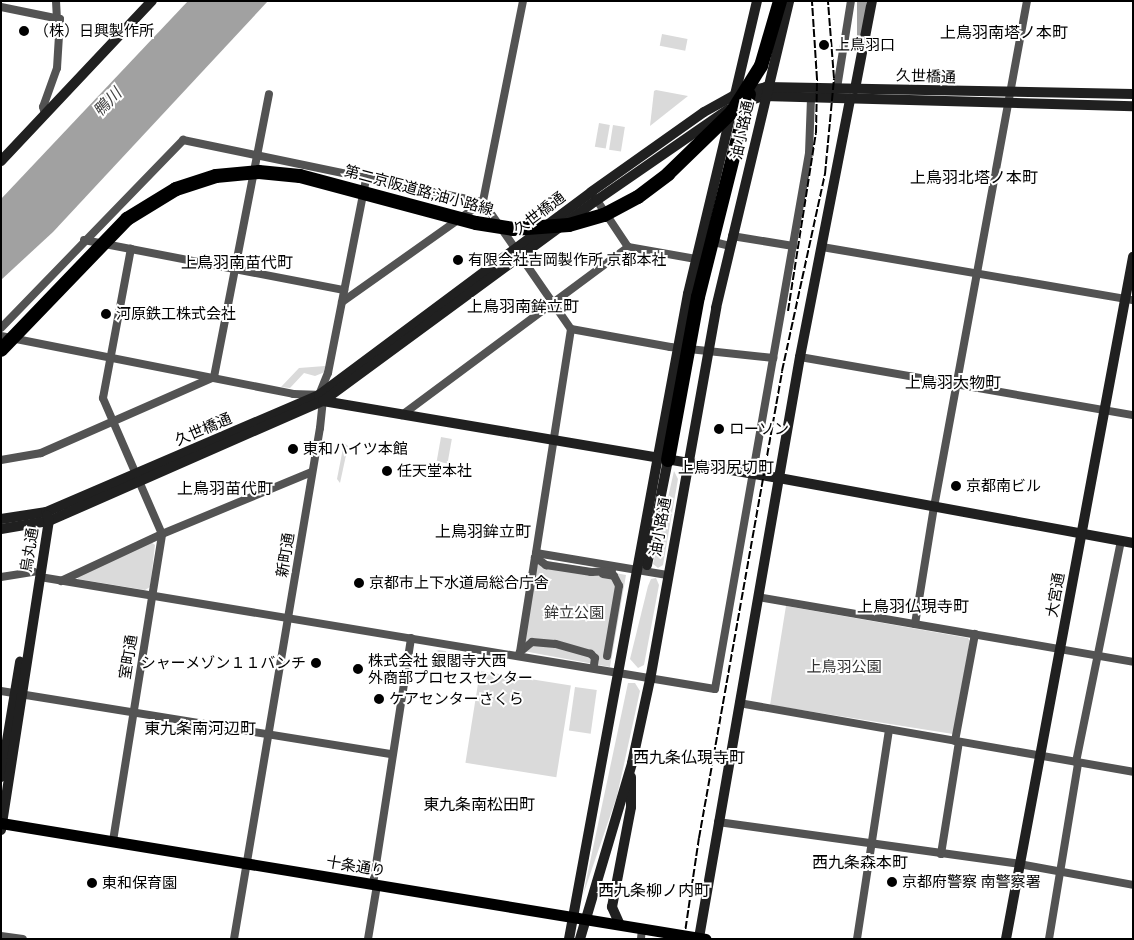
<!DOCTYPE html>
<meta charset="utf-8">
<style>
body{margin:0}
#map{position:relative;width:1134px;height:940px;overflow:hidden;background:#fff;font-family:"Archivo Narrow","Noto Sans JP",sans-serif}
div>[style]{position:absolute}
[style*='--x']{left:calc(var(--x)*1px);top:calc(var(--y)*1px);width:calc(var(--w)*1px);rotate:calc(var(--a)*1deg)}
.green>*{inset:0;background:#dadada;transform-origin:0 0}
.water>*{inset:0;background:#a1a1a1;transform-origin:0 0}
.street>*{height:8px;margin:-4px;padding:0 4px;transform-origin:4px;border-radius:4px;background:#535353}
.secondary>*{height:10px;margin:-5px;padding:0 5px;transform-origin:5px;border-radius:5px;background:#202020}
.primary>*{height:11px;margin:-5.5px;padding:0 5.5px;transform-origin:5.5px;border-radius:5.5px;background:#000}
.highway>*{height:14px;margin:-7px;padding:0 7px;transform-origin:7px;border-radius:7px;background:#000}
.rail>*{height:2px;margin-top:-1px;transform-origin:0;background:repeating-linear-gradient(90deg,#000 0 8px,transparent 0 10.5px)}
.dots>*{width:14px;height:14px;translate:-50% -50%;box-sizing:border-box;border:2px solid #fff;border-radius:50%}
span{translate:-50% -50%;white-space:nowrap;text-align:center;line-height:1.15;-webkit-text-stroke:4px #fff;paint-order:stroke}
.poi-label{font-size:15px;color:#000}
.left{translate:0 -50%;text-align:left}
.right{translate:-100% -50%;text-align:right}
.street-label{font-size:15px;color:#000}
.park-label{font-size:15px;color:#313131}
.neighbourhood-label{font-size:16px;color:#000}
.water-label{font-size:16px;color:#424242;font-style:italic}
.frame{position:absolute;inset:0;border:2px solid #000;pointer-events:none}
</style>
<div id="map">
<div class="green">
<div style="left:662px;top:34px;width:26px;height:12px;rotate:11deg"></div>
<div style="clip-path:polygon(656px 90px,688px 96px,650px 126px,654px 91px)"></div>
<div style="left:599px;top:123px;width:11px;height:24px;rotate:10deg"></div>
<div style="left:613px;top:125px;width:12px;height:25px;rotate:9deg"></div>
<div style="clip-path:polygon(325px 366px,325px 372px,315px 376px,304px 373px,290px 388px,281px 387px,299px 368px)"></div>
<div style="left:441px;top:437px;width:11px;height:25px;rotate:10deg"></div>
<div style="clip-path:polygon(344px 443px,348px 446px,340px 483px,337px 479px)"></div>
<div style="clip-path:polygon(674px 471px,678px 479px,663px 565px,658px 568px,653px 564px)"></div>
<div style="clip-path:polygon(151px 542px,155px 545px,150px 587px,145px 590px,78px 579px,76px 575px)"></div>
<div style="clip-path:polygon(542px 560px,626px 575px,610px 667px,523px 651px,536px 568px)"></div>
<div style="clip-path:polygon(656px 578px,659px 585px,644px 665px,638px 668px,630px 659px,648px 586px,651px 579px)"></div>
<div style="clip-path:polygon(786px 606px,968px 638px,970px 641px,953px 734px,770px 705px)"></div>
<div style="clip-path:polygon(439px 650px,446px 651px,446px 658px,452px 667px,446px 672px,432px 652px)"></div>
<div style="left:480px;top:671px;width:92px;height:93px;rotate:9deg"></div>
<div style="clip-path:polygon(628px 683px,635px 683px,640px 691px,617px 796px,583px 895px)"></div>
<div style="left:575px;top:687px;width:22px;height:44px;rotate:8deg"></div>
</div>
<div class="water">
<div style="clip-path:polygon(188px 1px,268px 1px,53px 232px,1px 280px,1px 199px)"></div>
<div style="left:857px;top:1px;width:9px;height:44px"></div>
</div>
<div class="street">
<div style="--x:56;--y:1;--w:17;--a:87"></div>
<div style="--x:523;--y:1;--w:205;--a:101.3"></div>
<div style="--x:483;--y:202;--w:155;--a:55.3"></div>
<div style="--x:571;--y:329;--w:227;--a:98.9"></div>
<div style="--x:536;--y:553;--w:133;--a:9.5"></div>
<div style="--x:1;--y:7;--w:60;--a:11.5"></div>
<div style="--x:60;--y:19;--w:49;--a:93.5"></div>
<div style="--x:57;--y:68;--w:41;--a:109.7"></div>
<div style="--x:43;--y:107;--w:7;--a:74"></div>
<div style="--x:837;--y:88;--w:88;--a:-80.9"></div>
<div style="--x:594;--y:196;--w:61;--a:56.3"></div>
<div style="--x:628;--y:247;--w:69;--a:10"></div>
<div style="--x:732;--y:236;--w:62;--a:9.3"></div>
<div style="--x:84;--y:240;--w:265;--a:10.9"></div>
<div style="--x:710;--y:241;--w:21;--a:14"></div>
<div style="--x:822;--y:247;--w:315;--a:9.7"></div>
<div style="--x:342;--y:302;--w:173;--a:-35.3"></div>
<div style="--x:1;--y:328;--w:262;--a:-45.9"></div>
<div style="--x:183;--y:140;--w:306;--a:11.7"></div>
<div style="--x:571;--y:329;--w:101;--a:10.3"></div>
<div style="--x:670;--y:347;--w:104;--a:6.1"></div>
<div style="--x:1;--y:336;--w:298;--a:11.2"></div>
<div style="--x:293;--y:394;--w:23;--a:2"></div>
<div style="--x:800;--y:357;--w:338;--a:9.9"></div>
<div style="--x:214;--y:377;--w:288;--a:-79"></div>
<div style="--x:402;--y:415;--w:282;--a:-36.6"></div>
<div style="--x:1;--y:460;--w:41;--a:-9.9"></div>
<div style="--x:41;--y:453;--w:189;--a:-23.7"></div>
<div style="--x:603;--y:574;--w:11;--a:10"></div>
<div style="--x:614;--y:576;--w:11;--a:63"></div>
<div style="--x:619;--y:586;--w:71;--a:99.7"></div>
<div style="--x:1;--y:577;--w:33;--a:-9"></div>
<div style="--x:40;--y:577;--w:684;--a:9.42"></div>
<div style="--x:715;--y:689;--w:544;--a:-80.05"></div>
<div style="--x:809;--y:153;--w:55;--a:-87.9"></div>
<div style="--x:61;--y:581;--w:111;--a:-25"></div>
<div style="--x:162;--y:534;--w:162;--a:-22.5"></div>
<div style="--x:758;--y:597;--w:381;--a:9.8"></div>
<div style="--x:915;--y:624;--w:119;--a:-80.8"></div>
<div style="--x:934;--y:507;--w:514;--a:-79.59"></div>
<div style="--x:594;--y:665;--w:7;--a:-82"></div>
<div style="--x:595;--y:658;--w:6;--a:-135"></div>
<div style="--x:591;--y:654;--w:37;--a:-164"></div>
<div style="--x:555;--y:644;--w:23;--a:-175"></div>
<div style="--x:532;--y:642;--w:16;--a:140"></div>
<div style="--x:520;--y:652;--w:96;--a:-81"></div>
<div style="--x:535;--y:557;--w:14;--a:36"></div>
<div style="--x:546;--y:565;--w:46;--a:8.8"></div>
<div style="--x:591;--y:572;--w:21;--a:-3"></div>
<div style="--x:1;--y:691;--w:396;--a:9.2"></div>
<div style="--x:739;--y:703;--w:400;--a:9.9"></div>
<div style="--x:955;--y:741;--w:109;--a:-79.4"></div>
<div style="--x:1076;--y:762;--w:226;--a:-78.5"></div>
<div style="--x:718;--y:822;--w:304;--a:7.9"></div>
<div style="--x:1019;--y:864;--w:116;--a:10.4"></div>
<div style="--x:113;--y:841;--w:311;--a:-80.9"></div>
<div style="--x:162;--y:534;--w:148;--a:-113.5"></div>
<div style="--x:103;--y:398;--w:152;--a:-79.4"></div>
<div style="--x:941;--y:854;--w:113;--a:-80.9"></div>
<div style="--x:373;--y:884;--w:249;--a:-81.2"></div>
<div style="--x:1;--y:936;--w:22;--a:8"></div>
<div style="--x:234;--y:939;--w:518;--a:-80.45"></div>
<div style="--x:320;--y:428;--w:27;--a:-84"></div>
<div style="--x:323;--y:401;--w:7;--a:-124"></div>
<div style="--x:319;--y:395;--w:24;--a:-68"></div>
<div style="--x:328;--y:373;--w:198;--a:-78.9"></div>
<div style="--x:368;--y:939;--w:55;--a:-80.5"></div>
<div style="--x:641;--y:939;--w:11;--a:-85"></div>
<div style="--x:857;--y:939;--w:212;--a:-81.3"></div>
<div style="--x:1049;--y:939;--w:178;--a:-80.6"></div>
</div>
<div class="secondary">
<div style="--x:855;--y:89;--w:90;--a:-79.1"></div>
<div style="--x:734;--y:99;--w:101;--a:-76.8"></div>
<div style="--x:742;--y:103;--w:23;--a:-18"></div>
<div style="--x:764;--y:96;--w:369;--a:1.6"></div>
<div style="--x:1;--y:161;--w:220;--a:-46.7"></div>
<div style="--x:323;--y:401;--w:462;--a:9.6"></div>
<div style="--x:779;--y:478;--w:360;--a:10.4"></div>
<div style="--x:1;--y:519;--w:46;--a:-8.8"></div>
<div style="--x:46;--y:512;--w:297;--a:-23.2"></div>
<div style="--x:319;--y:395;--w:339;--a:-36.7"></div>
<div style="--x:591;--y:192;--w:138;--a:-35.3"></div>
<div style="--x:704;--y:112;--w:37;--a:-29"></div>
<div style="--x:736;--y:94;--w:31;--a:-13"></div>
<div style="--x:766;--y:87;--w:367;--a:1.1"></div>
<div style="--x:1;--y:529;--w:49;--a:-9.5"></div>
<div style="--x:49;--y:521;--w:299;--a:-23.7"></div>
<div style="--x:323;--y:401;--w:340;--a:-36.3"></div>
<div style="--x:597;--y:200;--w:160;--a:-34.6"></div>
<div style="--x:647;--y:565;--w:107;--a:-78.7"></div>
<div style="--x:1;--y:777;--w:117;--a:-80.6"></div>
<div style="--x:1;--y:830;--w:313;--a:-81.2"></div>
<div style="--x:49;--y:521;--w:6;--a:-108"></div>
<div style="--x:620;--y:925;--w:20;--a:-114"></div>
<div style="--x:612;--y:907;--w:102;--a:-79.2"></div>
<div style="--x:631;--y:807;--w:30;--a:-90"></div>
<div style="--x:699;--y:938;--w:590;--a:-80.14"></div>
<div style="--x:800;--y:357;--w:263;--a:-79"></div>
<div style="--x:569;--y:939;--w:656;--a:-79.55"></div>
<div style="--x:688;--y:294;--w:186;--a:-76.6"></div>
<div style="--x:580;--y:939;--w:184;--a:-73.5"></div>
<div style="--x:632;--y:763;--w:85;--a:-77.8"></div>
<div style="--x:650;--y:680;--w:378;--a:-79.9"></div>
<div style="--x:716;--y:308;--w:316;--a:-76.6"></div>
<div style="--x:1006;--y:939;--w:694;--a:-79.45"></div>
</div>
<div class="primary">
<div style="--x:1;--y:823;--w:714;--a:9.34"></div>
</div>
<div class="highway">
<div style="--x:1;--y:350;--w:182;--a:-46.1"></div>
<div style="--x:127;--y:219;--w:57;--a:-31.5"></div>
<div style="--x:176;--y:189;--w:42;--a:-18"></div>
<div style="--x:216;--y:176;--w:43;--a:-5.3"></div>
<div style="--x:259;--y:172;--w:41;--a:5.6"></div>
<div style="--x:300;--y:176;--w:182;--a:15"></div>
<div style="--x:476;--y:223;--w:37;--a:9"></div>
<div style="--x:513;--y:229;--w:56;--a:-4.1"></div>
<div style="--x:569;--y:225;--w:36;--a:-16"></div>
<div style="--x:604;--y:215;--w:38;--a:-28"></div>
<div style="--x:638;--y:197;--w:38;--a:-37"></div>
<div style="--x:668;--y:174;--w:89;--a:-44.1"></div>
<div style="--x:732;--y:112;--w:54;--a:-57.8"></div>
<div style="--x:761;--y:66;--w:68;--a:-73.7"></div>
<div style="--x:668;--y:460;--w:166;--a:-79.6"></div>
<div style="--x:698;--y:297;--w:209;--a:-75.9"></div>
</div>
<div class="rail">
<div style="--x:788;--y:311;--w:180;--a:-81.1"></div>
<div style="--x:816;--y:133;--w:54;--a:-88.9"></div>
<div style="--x:817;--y:79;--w:78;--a:-93.7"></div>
<div style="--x:684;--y:939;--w:102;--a:-81.6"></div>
<div style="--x:699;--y:838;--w:474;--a:-79.9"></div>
<div style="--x:782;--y:371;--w:202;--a:-77.7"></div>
<div style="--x:825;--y:174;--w:96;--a:-84.6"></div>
<div style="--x:834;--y:78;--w:77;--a:-94.5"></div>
</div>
<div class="dots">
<div style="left:24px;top:31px;background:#000"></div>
<div style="left:824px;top:45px;background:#000"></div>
<div style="left:458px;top:260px;background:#000"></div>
<div style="left:106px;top:314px;background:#000"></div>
<div style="left:719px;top:429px;background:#000"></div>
<div style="left:293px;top:449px;background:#000"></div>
<div style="left:387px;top:471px;background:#000"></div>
<div style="left:956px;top:486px;background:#000"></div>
<div style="left:359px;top:583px;background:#000"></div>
<div style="left:316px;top:663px;background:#000"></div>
<div style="left:358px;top:669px;background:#000"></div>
<div style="left:379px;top:699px;background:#000"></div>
<div style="left:892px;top:882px;background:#000"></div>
<div style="left:92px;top:883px;background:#000"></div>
</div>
<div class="poi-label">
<span class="left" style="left:34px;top:31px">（株）日興製作所</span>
<span class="left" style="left:835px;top:45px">上鳥羽口</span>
<span class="left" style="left:468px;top:260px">有限会社吉岡製作所 京都本社</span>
<span class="left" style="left:116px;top:314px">河原鉄工株式会社</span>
<span class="left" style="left:729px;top:429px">ローソン</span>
<span class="left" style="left:303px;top:449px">東和ハイツ本館</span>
<span class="left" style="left:397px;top:471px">任天堂本社</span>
<span class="left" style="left:966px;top:486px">京都南ビル</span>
<span class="left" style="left:369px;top:583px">京都市上下水道局総合庁舎</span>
<span class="left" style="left:368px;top:669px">株式会社 銀閣寺大西<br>外商部プロセスセンター</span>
<span class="right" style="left:306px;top:663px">シャーメゾン１１バンチ</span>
<span class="left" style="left:389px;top:699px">ケアセンターさくら</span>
<span class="left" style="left:902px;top:882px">京都府警察 南警察署</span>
<span class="left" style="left:102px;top:883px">東和保育園</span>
</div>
<div class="street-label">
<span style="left:926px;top:76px;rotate:2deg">久世橋通</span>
<span style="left:742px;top:130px;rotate:-78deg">油小路通</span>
<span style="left:419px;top:190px;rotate:15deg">第二京阪道路;油小路線</span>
<span style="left:539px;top:213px;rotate:-37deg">久世橋通</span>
<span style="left:203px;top:429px;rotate:-23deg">久世橋通</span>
<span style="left:660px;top:527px;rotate:-80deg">油小路通</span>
<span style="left:29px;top:550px;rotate:-81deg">烏丸通</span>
<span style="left:285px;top:555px;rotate:-81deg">新町通</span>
<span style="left:1055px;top:595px;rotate:-80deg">大宮通</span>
<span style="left:128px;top:657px;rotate:-81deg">室町通</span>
<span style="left:356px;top:866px;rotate:9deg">十条通り</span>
</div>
<div class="park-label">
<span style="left:574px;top:613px">鉾立公園</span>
<span style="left:844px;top:667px">上鳥羽公園</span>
</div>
<div class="neighbourhood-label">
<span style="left:1004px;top:32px">上鳥羽南塔ノ本町</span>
<span style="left:974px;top:177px">上鳥羽北塔ノ本町</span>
<span style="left:237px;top:262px">上鳥羽南苗代町</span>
<span style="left:523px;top:306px">上鳥羽南鉾立町</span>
<span style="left:953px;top:382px">上鳥羽大物町</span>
<span style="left:726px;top:467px">上鳥羽尻切町</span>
<span style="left:225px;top:488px">上鳥羽苗代町</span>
<span style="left:483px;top:531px">上鳥羽鉾立町</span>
<span style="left:913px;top:606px">上鳥羽仏現寺町</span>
<span style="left:200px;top:728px">東九条南河辺町</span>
<span style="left:689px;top:757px">西九条仏現寺町</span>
<span style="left:479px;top:804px">東九条南松田町</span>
<span style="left:860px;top:862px">西九条森本町</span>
<span style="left:654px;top:890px">西九条柳ノ内町</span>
</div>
<div class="water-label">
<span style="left:107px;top:102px;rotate:-46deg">鴨川</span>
</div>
<div class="frame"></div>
</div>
